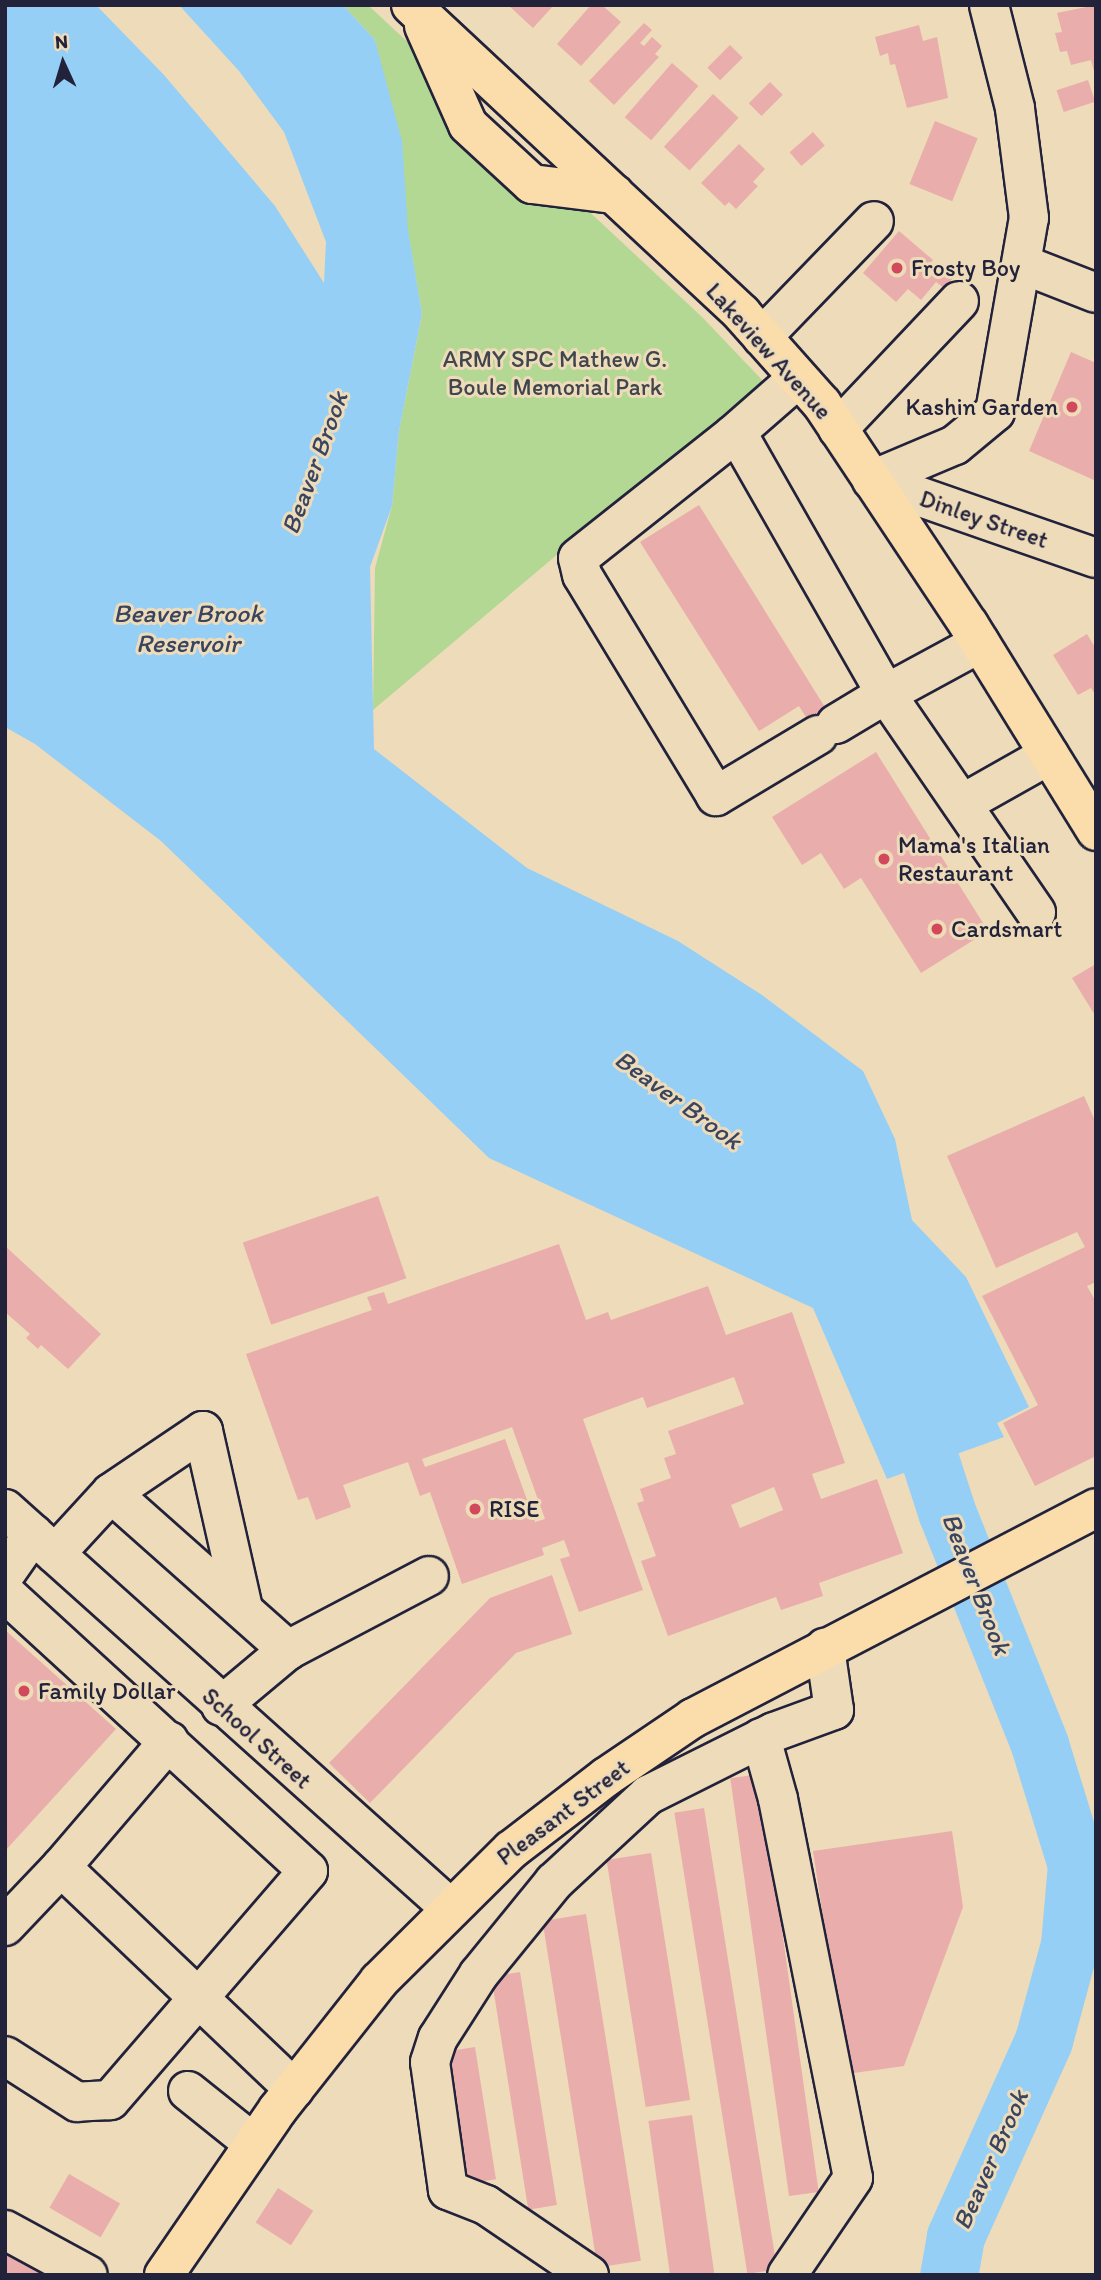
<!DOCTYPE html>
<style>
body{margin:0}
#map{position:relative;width:1101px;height:2280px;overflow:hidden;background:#eedbb9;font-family:Itim,sans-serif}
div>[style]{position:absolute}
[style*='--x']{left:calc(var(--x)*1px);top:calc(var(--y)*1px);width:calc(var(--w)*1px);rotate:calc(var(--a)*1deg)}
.green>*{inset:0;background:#b3d894}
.water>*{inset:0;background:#96cff5}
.river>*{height:58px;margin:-29px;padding:0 29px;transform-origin:29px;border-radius:29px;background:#96cff5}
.building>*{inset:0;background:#e9aeab;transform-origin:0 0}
.roads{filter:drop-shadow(2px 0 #22223b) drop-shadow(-2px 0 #22223b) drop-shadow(0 2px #22223b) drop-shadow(0 -2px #22223b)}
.minor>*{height:38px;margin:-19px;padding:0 19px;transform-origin:19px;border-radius:19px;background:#eedbb9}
.major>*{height:38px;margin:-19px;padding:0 19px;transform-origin:19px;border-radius:19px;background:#fbddab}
.dots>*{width:19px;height:19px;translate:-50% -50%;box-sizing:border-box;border:4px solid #eedbb9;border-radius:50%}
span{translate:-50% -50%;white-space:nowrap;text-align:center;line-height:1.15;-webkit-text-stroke:6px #eedbb9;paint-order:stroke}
.poi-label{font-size:24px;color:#22223b}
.left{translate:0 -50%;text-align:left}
.right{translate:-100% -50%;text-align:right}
.street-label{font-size:24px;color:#22223b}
.park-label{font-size:24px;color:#3f464d}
.water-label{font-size:26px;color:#394560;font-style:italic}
.frame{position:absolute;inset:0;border:7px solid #22223b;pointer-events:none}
.north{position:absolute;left:28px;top:28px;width:70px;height:70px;-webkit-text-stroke:5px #eedbb9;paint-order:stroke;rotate:356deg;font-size:19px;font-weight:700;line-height:28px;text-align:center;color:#22223b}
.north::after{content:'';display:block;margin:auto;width:24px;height:32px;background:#22223b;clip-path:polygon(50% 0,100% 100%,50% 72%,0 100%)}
</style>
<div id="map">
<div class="green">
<div style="clip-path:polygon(343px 5px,368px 5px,702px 317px,763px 381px,373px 710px,375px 568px,392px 506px,399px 431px,422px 314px,375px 40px)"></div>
</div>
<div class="water">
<div style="clip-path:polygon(5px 5px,96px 5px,164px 75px,275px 206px,324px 283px,326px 242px,284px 132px,239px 71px,179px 5px,343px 5px,375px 40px,402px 141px,408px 230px,422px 314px,399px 431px,392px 506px,370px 567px,374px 749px,527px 868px,678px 941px,762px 995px,863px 1071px,895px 1139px,912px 1220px,966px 1277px,1029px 1407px,997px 1423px,1004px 1437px,887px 1479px,813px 1308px,489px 1158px,161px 841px,35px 744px,5px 727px)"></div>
</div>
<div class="river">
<div style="--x:907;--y:1388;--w:130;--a:72.1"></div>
<div style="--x:947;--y:1512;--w:251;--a:68.2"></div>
<div style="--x:1040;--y:1745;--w:126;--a:72.9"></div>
<div style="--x:1077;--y:1865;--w:80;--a:95"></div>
<div style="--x:1070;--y:1945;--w:99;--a:105.2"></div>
<div style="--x:1044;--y:2041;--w:215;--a:114.2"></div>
<div style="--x:956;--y:2237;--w:39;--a:100"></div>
</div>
<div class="building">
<div style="clip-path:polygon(508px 5px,554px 5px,533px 28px)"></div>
<div style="clip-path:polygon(591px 5px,602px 5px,621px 22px,581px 66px,557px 44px)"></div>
<div style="clip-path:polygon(1096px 5px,1096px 75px,1095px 75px,1091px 60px,1071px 65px,1067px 51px,1060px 52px,1055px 33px,1062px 32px,1057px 13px)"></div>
<div style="clip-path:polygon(644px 23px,652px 30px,640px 43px,644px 46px,652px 37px,662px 46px,655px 54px,659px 57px,614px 105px,589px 81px)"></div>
<div style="clip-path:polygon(919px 25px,923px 41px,937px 37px,948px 98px,907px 108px,895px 64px,890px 65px,888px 53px,880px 56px,875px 37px)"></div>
<div style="left:730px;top:45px;width:18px;height:32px;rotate:45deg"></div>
<div style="left:672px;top:63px;width:35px;height:72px;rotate:41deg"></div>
<div style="left:1088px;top:80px;width:23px;height:33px;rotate:72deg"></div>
<div style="left:770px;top:82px;width:18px;height:30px;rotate:45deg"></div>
<div style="left:713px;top:94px;width:35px;height:72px;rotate:43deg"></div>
<div style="left:935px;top:121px;width:46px;height:68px;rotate:22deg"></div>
<div style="left:813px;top:132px;width:18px;height:31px;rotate:49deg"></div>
<div style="clip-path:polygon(739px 144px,765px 169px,753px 182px,758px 186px,736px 209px,729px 202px,725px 206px,701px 183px)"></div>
<div style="clip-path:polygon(899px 231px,933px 260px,924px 271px,931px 276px,942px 264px,955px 276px,944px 288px,936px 282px,921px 300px,908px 289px,896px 302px,863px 273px)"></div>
<div style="clip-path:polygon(1071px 352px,1096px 363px,1096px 481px,1029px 451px)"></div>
<div style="clip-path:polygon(699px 505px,841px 733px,823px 744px,799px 706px,759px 731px,640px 542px)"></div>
<div style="clip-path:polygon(1087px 634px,1096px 649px,1096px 696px,1091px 688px,1078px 695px,1053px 655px)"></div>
<div style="clip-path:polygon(876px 752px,988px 931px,921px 973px,861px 878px,844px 889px,821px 853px,802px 865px,772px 817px)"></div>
<div style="clip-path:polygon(1096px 964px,1096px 1017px,1072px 978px)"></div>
<div style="clip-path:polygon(1084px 1096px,1096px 1123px,1096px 1282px,1087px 1286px,1096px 1302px,1096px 1456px,1035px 1486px,1003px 1423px,1038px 1405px,982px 1296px,1085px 1247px,1077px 1232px,996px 1268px,947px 1156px)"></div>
<div style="left:378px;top:1196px;width:87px;height:143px;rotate:71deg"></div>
<div style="clip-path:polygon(evenodd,559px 1244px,586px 1320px,608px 1312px,611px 1320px,708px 1286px,726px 1335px,792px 1312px,845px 1463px,812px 1474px,821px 1499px,877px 1479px,903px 1553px,819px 1583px,823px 1596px,781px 1610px,776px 1597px,668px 1636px,641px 1561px,656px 1556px,637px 1503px,644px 1501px,640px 1489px,671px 1478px,664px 1458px,676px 1454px,668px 1431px,744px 1404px,734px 1377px,647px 1408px,643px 1397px,583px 1419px,643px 1590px,579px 1612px,560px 1559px,570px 1556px,564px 1540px,542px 1548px,544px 1555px,462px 1584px,430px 1492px,420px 1496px,408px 1462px,343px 1485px,351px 1507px,316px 1520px,308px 1497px,298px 1500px,246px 1354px,372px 1310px,367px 1297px,384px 1292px,388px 1304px,559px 1244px,512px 1427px,545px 1519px,535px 1522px,505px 1439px,425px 1467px,422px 1459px,512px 1427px,559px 1244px,774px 1487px,783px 1510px,740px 1528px,731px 1505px,774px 1487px)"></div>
<div style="clip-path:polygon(5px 1246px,101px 1334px,68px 1369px,41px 1345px,38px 1349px,26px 1338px,30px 1334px,5px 1312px)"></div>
<div style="clip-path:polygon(552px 1575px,572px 1634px,516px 1653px,370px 1803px,329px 1763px,490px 1598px)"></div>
<div style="clip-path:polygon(5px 1630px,116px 1729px,5px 1851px)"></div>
<div style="left:760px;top:1774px;width:422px;height:30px;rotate:82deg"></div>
<div style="left:704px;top:1808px;width:467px;height:30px;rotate:81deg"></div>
<div style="clip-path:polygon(952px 1831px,963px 1907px,904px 2066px,847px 2074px,813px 1851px)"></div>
<div style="left:651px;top:1853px;width:250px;height:45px;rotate:81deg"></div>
<div style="left:586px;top:1914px;width:351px;height:44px;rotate:81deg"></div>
<div style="left:520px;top:1972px;width:236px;height:29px;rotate:81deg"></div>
<div style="left:475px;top:2047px;width:134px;height:30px;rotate:81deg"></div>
<div style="left:692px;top:2115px;width:162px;height:44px;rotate:82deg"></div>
<div style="left:69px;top:2174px;width:59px;height:39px;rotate:30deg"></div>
<div style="left:278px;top:2188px;width:42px;height:41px;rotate:33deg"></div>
<div style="clip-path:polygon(5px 2246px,56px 2275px,5px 2275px)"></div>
</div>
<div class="roads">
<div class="minor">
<div style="--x:1022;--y:264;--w:79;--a:21.4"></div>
<div style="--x:762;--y:337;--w:161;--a:-46"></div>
<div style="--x:838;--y:429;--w:176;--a:-46.6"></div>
<div style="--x:733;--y:435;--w:86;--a:-41.2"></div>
<div style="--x:872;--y:480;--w:90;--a:-22.9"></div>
<div style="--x:955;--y:445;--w:52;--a:-39.5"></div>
<div style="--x:995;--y:412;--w:197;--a:-80.1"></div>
<div style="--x:1029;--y:218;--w:111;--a:-97.3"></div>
<div style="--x:1015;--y:108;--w:106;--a:-104.2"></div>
<div style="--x:872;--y:480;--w:237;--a:19.2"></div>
<div style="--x:836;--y:724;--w:58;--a:-31"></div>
<div style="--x:886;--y:694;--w:265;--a:55.5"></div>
<div style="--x:818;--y:735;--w:119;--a:149.1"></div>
<div style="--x:716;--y:796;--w:258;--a:-121.2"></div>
<div style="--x:582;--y:575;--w:17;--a:-103"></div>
<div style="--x:578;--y:558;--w:198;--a:-38.4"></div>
<div style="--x:733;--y:435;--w:9;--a:32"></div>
<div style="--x:741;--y:440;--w:292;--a:60.3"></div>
<div style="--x:886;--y:694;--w:107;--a:-28.5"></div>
<div style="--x:962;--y:804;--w:100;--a:-29.4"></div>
<div style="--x:111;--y:1493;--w:237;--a:41.6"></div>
<div style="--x:5;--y:1509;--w:596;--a:41.87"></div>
<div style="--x:55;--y:1554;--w:83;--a:-47.4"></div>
<div style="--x:111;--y:1493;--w:111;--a:-34"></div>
<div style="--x:203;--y:1431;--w:182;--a:77.3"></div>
<div style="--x:5;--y:1574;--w:49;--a:-55"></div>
<div style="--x:5;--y:1593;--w:411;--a:42.5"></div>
<div style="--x:308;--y:1871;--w:303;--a:130.8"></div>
<div style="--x:110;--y:2100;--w:33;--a:177"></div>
<div style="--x:77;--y:2102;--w:85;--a:-147.4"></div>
<div style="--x:221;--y:1706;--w:87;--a:-39.9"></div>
<div style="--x:288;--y:1650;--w:159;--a:-27.7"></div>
<div style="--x:761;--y:1738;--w:63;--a:74.4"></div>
<div style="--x:778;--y:1799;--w:386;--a:78.8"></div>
<div style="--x:853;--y:2178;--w:117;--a:124.2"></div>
<div style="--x:169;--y:1741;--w:166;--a:130.6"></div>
<div style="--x:61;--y:1867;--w:322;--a:43.6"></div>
<div style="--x:5;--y:1926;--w:81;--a:-46.5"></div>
<div style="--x:188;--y:2091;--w:83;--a:38.7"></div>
<div style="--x:5;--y:2230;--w:94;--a:28.5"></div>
<div style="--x:589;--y:2275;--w:125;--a:-145.8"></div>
<div style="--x:486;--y:2205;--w:41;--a:-158.5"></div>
<div style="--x:448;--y:2190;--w:129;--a:-98"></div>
<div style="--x:430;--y:2062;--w:25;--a:-72"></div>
<div style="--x:438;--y:2038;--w:76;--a:-57.4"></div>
<div style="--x:479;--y:1974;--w:119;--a:-50.8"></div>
<div style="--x:554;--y:1882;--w:128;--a:-42.8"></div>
<div style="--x:648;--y:1795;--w:141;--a:-26.6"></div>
<div style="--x:774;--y:1732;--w:64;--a:-20.1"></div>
<div style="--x:834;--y:1710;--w:63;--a:-98.3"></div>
</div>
<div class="major">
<div style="--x:411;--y:5;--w:453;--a:43"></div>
<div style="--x:742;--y:314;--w:120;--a:48.4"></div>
<div style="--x:822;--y:404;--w:265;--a:56.4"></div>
<div style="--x:969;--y:625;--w:242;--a:58.3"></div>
<div style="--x:424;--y:26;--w:108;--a:66"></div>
<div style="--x:468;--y:125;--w:87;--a:42.7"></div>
<div style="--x:532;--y:184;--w:83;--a:7"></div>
<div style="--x:164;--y:2275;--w:201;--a:-55.5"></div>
<div style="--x:278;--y:2109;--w:163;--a:-51.7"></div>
<div style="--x:379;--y:1981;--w:186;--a:-44.8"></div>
<div style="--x:511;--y:1850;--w:120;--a:-37.5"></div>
<div style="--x:606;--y:1777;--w:105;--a:-34.1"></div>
<div style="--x:693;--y:1718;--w:454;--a:-27.5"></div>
</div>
</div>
<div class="dots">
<div style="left:897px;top:268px;background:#d1495b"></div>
<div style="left:1072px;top:407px;background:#d1495b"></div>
<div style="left:884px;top:859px;background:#d1495b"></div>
<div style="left:937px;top:929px;background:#d1495b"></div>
<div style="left:475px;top:1509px;background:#d1495b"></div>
<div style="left:24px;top:1691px;background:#d1495b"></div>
</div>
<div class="poi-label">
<span class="left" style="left:911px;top:268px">Frosty Boy</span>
<span class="right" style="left:1058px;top:407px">Kashin Garden</span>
<span class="left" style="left:898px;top:859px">Mama's Italian<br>Restaurant</span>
<span class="left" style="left:951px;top:929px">Cardsmart</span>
<span class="left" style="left:489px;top:1509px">RISE</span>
<span class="left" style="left:38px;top:1691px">Family Dollar</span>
</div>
<div class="street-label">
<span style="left:769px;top:351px;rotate:48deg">Lakeview Avenue</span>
<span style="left:984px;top:519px;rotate:19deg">Dinley Street</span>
<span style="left:257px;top:1738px;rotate:42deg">School Street</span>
<span style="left:563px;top:1812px;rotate:-37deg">Pleasant Street</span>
</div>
<div class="park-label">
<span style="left:555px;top:373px">ARMY SPC Mathew G.<br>Boule Memorial Park</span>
</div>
<div class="water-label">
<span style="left:315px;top:463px;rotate:-70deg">Beaver Brook</span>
<span style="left:188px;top:629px">Beaver Brook<br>Reservoir</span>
<span style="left:678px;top:1100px;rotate:36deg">Beaver Brook</span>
<span style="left:976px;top:1584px;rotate:69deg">Beaver Brook</span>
<span style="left:991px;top:2160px;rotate:-66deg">Beaver Brook</span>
</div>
<div class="frame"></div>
<div class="north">N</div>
</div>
